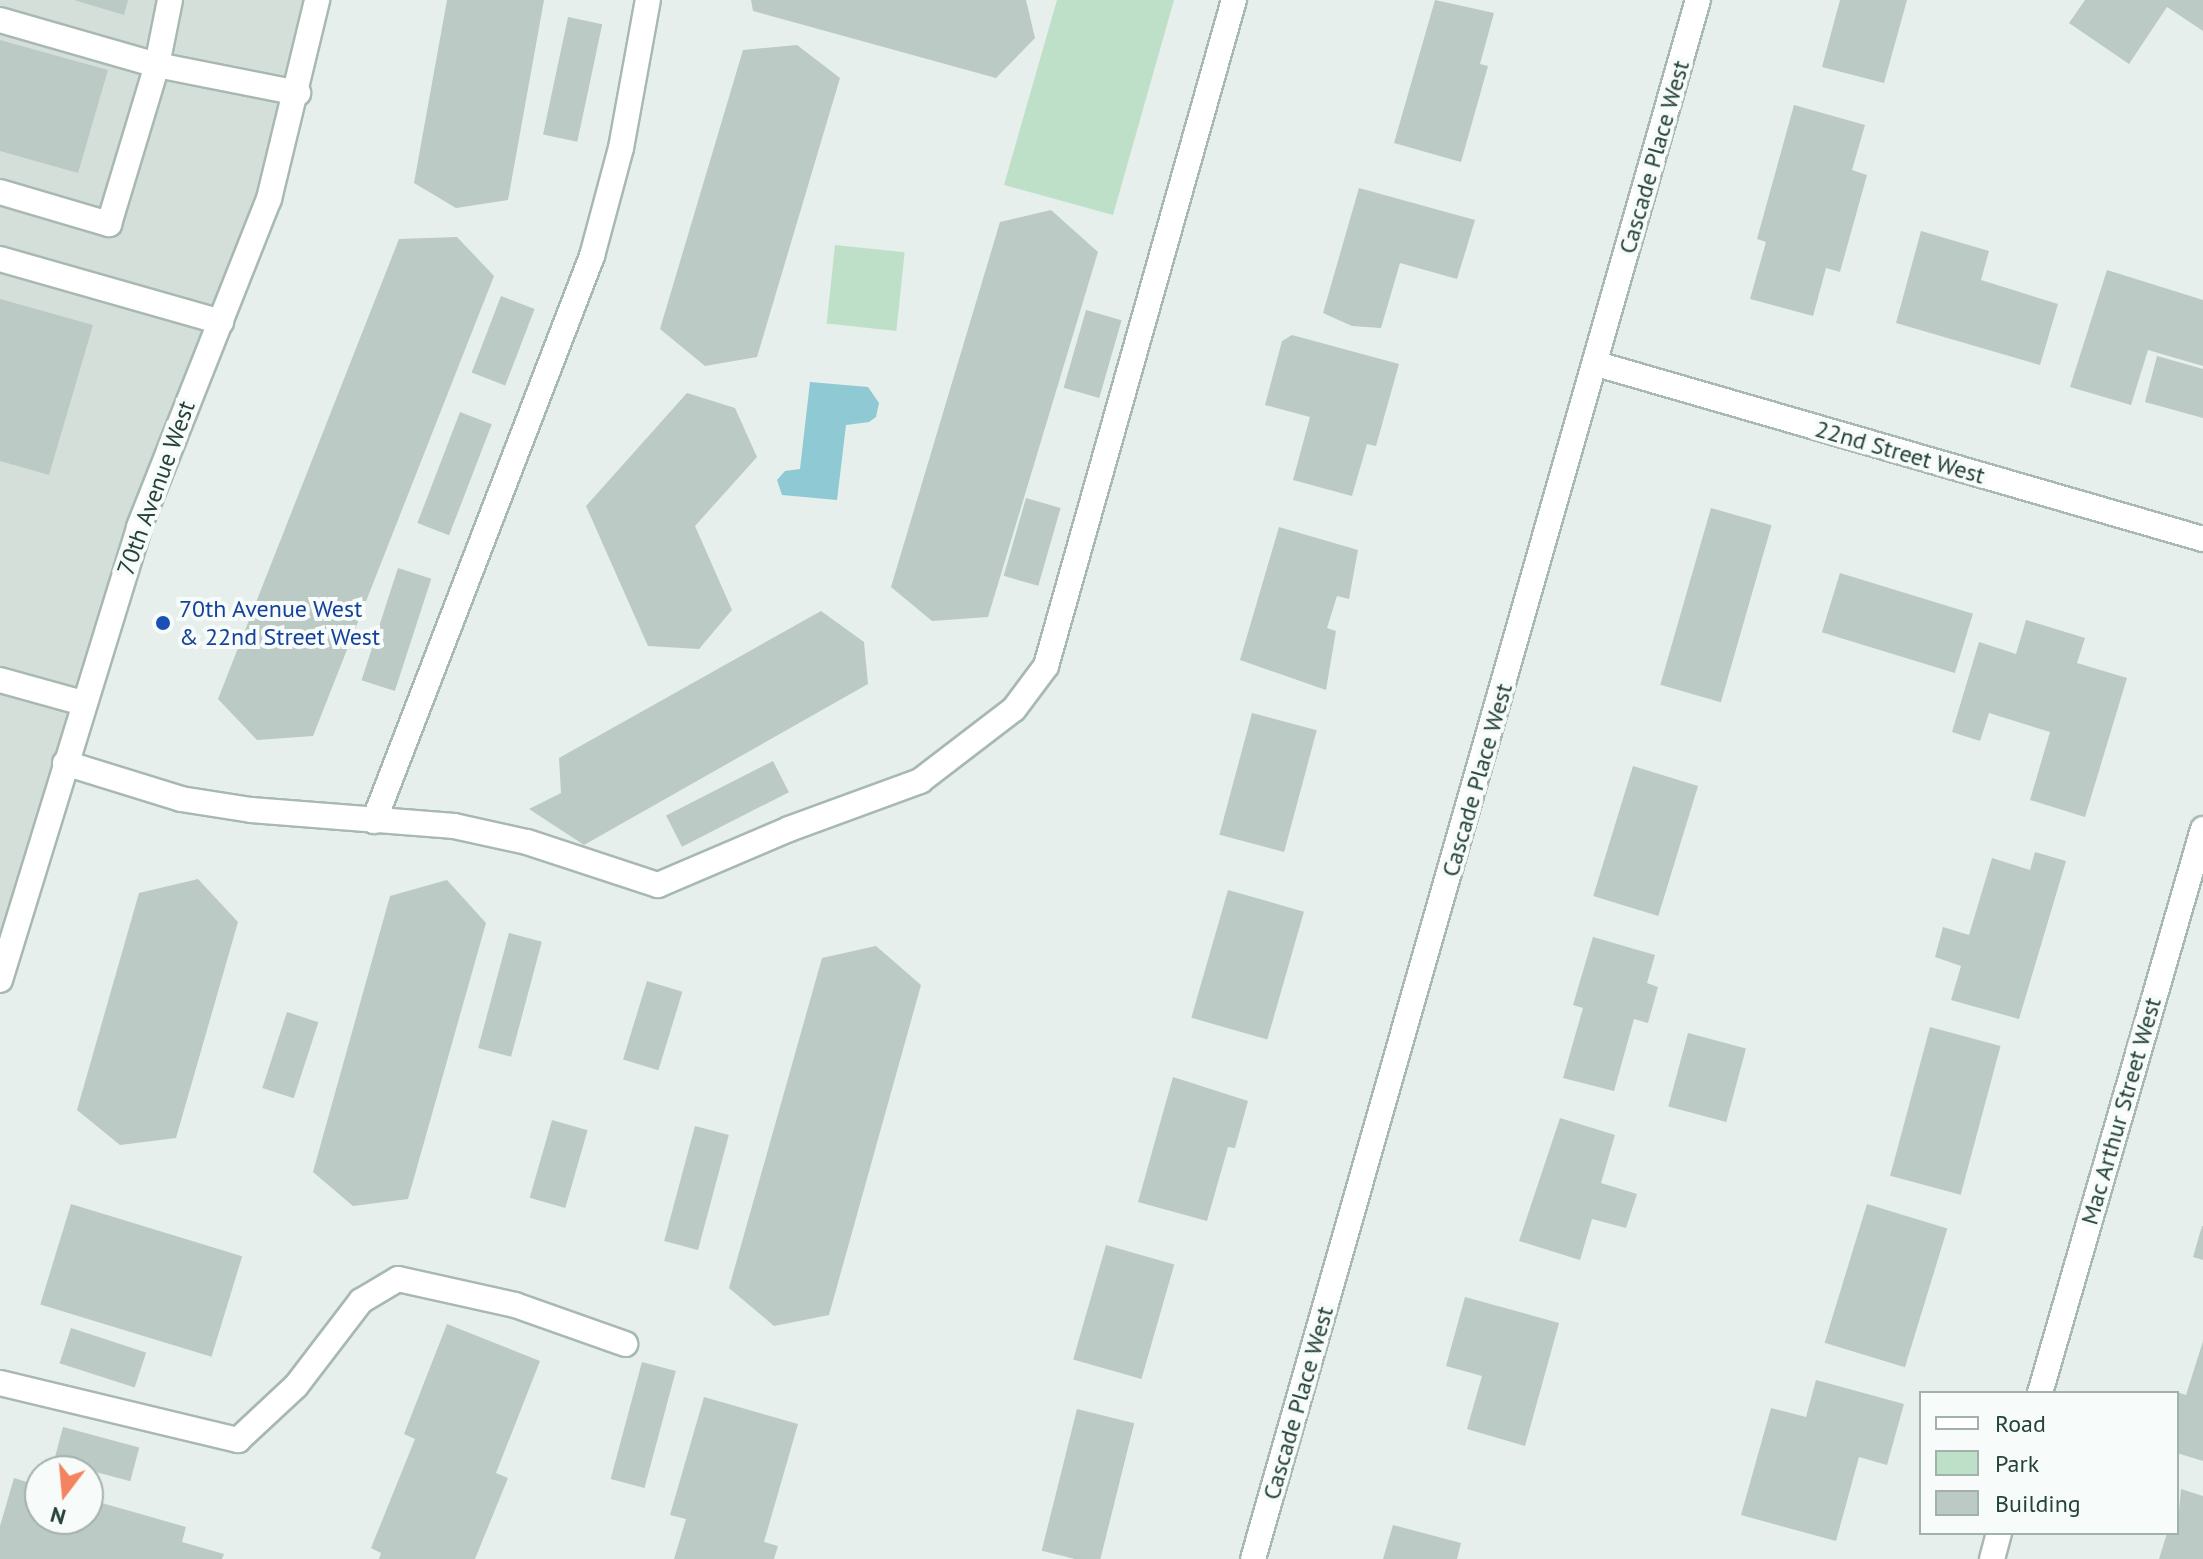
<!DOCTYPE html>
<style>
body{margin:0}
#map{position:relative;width:2203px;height:1559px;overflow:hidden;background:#e6efeb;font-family:"PT Sans",sans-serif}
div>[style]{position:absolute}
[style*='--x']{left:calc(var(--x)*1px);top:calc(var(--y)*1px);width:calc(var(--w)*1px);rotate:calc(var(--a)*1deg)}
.built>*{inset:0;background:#d4dfda}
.green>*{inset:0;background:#bfe0c8;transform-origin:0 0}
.water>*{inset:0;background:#8ec9d4}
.building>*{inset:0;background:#bbcac4;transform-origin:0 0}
.roads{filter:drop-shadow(2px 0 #a8b8b2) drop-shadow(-2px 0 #a8b8b2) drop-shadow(0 2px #a8b8b2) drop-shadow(0 -2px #a8b8b2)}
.service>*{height:24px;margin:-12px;padding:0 12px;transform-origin:12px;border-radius:12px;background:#fff}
.minor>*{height:24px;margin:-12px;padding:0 12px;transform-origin:12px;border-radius:12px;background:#fff}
.tertiary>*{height:24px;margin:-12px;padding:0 12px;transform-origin:12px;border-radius:12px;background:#fff}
.dots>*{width:22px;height:22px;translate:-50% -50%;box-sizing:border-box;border:4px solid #f7fbf9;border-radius:50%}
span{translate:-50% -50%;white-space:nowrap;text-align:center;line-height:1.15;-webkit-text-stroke:8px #f7fbf9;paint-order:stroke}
.street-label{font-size:24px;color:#24423a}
.transit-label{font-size:24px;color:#164399}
.left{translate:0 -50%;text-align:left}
.legend{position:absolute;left:1919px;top:1391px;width:260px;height:144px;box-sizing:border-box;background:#f7fbf9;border:2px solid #a3b1ad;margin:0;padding:10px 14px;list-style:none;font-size:24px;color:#24423a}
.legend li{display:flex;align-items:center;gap:16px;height:40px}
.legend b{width:40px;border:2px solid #a3b1ad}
.north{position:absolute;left:24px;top:1455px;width:80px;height:80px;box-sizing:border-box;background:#f7fbf9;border:2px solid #a3b1ad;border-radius:50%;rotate:196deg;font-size:22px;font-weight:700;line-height:32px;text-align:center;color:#24423a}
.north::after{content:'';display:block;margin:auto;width:28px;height:36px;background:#f4845f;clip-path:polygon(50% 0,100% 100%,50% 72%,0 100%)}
</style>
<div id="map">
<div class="built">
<div style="clip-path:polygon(0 0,317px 0,298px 93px,170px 442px,0 980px)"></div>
</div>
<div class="green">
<div style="clip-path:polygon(1057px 0,1174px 0,1113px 215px,1004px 185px)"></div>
<div style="left:835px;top:245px;width:70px;height:79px;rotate:6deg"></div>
</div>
<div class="water">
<div style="clip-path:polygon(810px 382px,868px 387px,879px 403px,876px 417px,869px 422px,846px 425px,837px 500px,782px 495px,777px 480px,785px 471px,800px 469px)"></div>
</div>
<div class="building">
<div style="clip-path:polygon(74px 0,128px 0,124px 15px)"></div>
<div style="clip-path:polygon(447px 0,544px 0,508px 200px,456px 208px,414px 183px)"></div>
<div style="clip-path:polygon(751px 0,1026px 0,1035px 38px,996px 78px,753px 11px)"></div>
<div style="clip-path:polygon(1435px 0,1494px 13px,1480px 64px,1488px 66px,1461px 162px,1394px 143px)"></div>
<div style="clip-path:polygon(1840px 0,1907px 0,1884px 83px,1822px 67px)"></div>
<div style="clip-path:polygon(2085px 0,2203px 0,2203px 31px,2167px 7px,2129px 64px,2069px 23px)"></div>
<div style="left:568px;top:17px;width:35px;height:120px;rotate:12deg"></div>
<div style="clip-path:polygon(0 40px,108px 70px,78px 173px,0 151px)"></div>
<div style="clip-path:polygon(797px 45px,840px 78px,757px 357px,705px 366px,660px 329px,743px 50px)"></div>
<div style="clip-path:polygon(1794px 105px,1865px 125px,1852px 170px,1867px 175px,1840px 272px,1826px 268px,1813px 316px,1750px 299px,1766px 242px,1757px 239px)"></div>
<div style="clip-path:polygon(1359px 188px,1475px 220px,1457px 279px,1400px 263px,1381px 328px,1352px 326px,1323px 313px)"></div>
<div style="clip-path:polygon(1051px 210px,1098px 252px,988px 617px,932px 621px,891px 587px,1000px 222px)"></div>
<div style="clip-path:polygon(1921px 231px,1989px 251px,1981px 280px,2058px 304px,2040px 365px,1896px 323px)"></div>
<div style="clip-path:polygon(457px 237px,494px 276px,313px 736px,257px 740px,218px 699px,399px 239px)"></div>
<div style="clip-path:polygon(2107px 270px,2203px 300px,2203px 366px,2148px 350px,2131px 405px,2070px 387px)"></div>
<div style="left:501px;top:296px;width:36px;height:82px;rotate:21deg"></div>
<div style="clip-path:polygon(0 299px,93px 325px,49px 475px,0 461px)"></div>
<div style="left:1086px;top:310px;width:37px;height:81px;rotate:16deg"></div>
<div style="clip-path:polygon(1292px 335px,1399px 364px,1376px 446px,1367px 444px,1352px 496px,1293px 480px,1310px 417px,1265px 405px,1282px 341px)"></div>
<div style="clip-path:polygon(2157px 356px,2203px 369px,2203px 418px,2145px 402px)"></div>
<div style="clip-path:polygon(687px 393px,735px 408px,757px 457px,695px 526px,732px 610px,699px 649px,648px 646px,586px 506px)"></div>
<div style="left:460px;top:412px;width:34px;height:119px;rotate:21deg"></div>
<div style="left:1026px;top:498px;width:36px;height:81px;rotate:16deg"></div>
<div style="left:1711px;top:508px;width:63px;height:184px;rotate:16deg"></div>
<div style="clip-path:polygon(1279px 527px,1358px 550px,1349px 599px,1337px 596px,1327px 628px,1336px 631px,1326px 690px,1240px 660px)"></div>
<div style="left:398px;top:568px;width:35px;height:118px;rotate:18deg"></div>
<div style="left:1840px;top:573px;width:139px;height:62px;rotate:17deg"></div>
<div style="clip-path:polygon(821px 611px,864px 642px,868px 684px,584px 845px,529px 809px,561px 793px,559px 758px)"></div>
<div style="clip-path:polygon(2026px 620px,2085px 638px,2077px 663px,2127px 678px,2085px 817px,2030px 800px,2050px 732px,1989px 713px,1980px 741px,1952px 732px,1979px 642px,2016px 654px)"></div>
<div style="left:1252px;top:713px;width:67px;height:126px;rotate:15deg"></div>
<div style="left:773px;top:761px;width:35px;height:120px;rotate:63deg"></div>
<div style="left:1633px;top:766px;width:68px;height:136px;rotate:17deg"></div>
<div style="clip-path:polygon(2035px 852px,2066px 861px,2019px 1019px,1951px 1000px,1961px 966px,1935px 957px,1943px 927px,1969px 935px,1992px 858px,2030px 870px)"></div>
<div style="clip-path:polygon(198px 879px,238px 922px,176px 1138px,120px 1145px,77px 1110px,139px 893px)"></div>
<div style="clip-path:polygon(447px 880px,486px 923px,408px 1199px,353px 1206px,313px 1172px,390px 896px)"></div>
<div style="left:1228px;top:890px;width:79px;height:133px;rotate:16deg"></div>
<div style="left:509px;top:933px;width:34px;height:119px;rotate:15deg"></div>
<div style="clip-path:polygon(1593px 937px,1655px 955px,1647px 983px,1658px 987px,1648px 1023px,1634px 1019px,1614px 1091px,1563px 1078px,1583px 1008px,1573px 1005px)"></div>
<div style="clip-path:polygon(876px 946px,921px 985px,829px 1315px,774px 1326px,729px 1288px,822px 958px)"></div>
<div style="left:647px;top:981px;width:37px;height:82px;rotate:17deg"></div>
<div style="left:287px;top:1012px;width:33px;height:80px;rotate:18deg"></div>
<div style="left:1930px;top:1027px;width:73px;height:154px;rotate:15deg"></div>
<div style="left:1688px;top:1033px;width:60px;height:76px;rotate:15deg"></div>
<div style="clip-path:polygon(1173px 1077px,1248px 1101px,1235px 1148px,1228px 1147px,1207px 1221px,1138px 1202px)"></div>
<div style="clip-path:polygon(1560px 1118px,1615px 1135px,1601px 1183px,1637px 1194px,1626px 1228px,1592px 1219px,1580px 1260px,1519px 1241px)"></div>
<div style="left:552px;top:1120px;width:37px;height:81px;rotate:16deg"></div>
<div style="left:695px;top:1126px;width:35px;height:119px;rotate:15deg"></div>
<div style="left:71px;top:1204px;width:179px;height:105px;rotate:17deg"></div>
<div style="left:1867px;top:1204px;width:84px;height:145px;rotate:17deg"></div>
<div style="clip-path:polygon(2202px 1226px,2203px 1226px,2203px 1260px,2193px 1257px)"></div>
<div style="left:1106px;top:1245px;width:71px;height:119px;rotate:16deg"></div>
<div style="clip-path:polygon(1465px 1297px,1559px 1323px,1525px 1446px,1467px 1429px,1482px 1376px,1446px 1366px)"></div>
<div style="clip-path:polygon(447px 1324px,540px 1361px,496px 1473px,508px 1478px,475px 1559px,379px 1559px,381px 1553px,371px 1548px,415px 1439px,404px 1434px)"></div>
<div style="left:71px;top:1328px;width:79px;height:37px;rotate:18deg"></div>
<div style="clip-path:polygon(2203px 1341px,2203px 1461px,2177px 1453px,2177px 1392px,2186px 1395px)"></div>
<div style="left:642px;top:1362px;width:35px;height:121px;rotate:15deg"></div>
<div style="clip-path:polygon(1816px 1380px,1904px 1404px,1887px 1465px,1859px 1457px,1836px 1541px,1741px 1515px,1771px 1408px,1806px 1417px)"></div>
<div style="clip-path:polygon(704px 1397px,798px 1424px,764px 1542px,778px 1546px,774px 1559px,674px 1559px,686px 1519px,670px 1515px)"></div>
<div style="left:1077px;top:1409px;width:59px;height:146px;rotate:14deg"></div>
<div style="left:63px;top:1427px;width:79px;height:35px;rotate:15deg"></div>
<div style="clip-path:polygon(14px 1478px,40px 1486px,40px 1519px,88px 1519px,88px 1499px,186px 1527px,182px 1542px,224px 1554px,222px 1559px,0 1559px,0 1526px)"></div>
<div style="clip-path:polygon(2181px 1489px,2203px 1496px,2203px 1559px,2159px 1559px,2167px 1533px,2177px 1533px)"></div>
<div style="clip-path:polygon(1393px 1525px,1461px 1543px,1457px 1559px,1383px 1559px)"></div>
</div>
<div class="roads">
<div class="service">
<div style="--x:0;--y:20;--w:163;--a:16"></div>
<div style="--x:157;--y:65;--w:144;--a:11.2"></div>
<div style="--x:0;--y:192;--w:114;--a:16.4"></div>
<div style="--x:109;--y:224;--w:166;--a:-73.2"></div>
<div style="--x:157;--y:65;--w:66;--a:-78.7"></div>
<div style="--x:0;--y:259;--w:230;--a:15.9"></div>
<div style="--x:65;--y:763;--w:121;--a:17.2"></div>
<div style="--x:181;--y:799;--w:71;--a:8.9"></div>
<div style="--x:251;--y:810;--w:204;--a:4.5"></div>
<div style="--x:454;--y:826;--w:75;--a:12.4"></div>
<div style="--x:527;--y:842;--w:138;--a:18.2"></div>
<div style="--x:658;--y:885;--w:142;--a:-23.1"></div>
<div style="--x:789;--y:829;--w:140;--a:-20.1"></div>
<div style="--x:920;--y:781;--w:118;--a:-37.5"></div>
<div style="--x:1014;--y:709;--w:54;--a:-53.3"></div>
<div style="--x:1046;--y:666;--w:692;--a:-74.24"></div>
<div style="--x:374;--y:821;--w:606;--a:-68.9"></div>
<div style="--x:592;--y:256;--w:112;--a:-75"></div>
<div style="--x:621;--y:148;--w:150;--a:-79.7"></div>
<div style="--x:0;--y:1383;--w:245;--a:13.5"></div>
<div style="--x:238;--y:1440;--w:79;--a:-43"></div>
<div style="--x:296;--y:1386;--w:107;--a:-52.6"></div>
<div style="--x:361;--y:1301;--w:43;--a:-30.7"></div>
<div style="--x:398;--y:1279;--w:120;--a:12.5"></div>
<div style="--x:515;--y:1305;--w:117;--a:19.5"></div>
</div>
<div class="minor">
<div style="--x:1597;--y:364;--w:631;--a:16.11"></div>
<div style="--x:0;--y:680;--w:86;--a:15.5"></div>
<div style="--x:2040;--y:1393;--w:587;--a:-73.88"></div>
<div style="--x:1253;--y:1559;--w:1621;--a:-74.07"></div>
<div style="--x:1992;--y:1559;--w:27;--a:-75"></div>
</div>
<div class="tertiary">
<div style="--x:0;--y:980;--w:474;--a:-72.9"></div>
<div style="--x:139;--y:527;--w:353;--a:-68.4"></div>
<div style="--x:269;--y:199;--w:205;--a:-76.4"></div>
</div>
</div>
<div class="dots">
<div style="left:163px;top:623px;background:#1a4fb4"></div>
</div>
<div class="street-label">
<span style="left:1654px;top:157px;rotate:-74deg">Cascade Place West</span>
<span style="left:1900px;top:452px;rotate:16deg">22nd Street West</span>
<span style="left:156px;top:488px;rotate:-70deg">70th Avenue West</span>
<span style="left:1477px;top:780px;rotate:-74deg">Cascade Place West</span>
<span style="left:2121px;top:1111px;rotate:-74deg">Mac Arthur Street West</span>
<span style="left:1298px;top:1403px;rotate:-74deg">Cascade Place West</span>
</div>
<div class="transit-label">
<span class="left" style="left:179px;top:623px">70th Avenue West<br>&amp; 22nd Street West</span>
</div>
<ul class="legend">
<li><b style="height:10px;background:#fff"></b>Road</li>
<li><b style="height:22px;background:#bfe0c8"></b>Park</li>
<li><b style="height:22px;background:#bbcac4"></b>Building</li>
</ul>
<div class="north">N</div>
</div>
